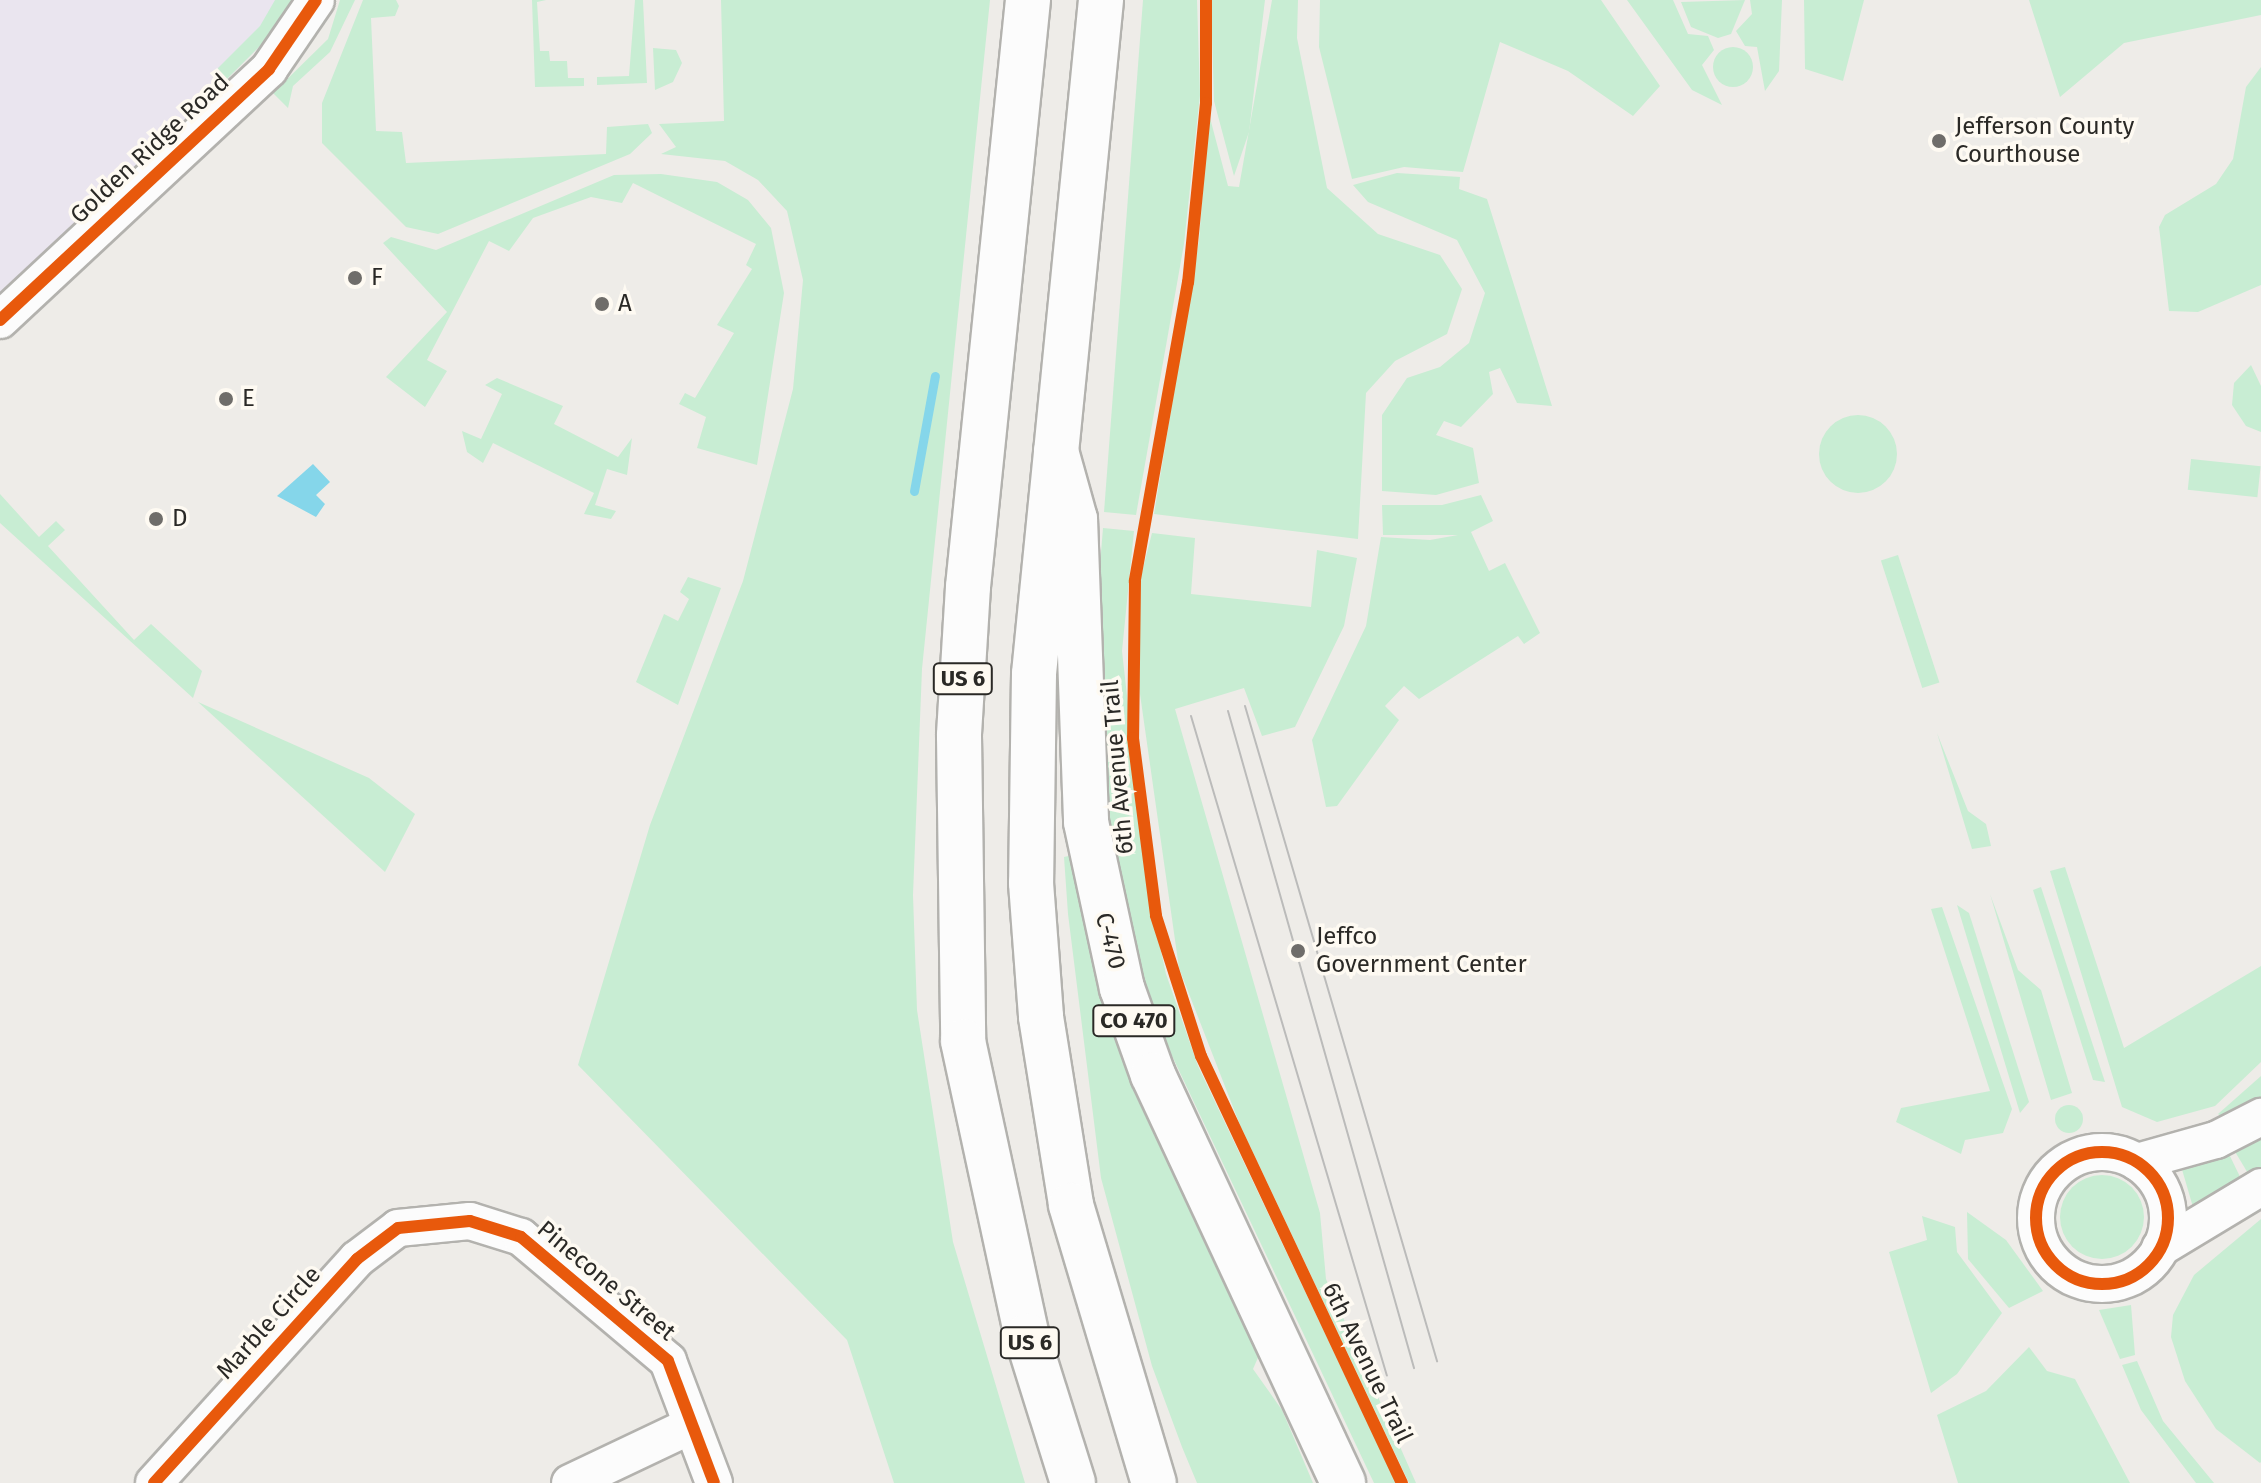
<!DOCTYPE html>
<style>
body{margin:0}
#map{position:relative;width:2261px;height:1483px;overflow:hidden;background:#eeece8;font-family:"Fira Sans",sans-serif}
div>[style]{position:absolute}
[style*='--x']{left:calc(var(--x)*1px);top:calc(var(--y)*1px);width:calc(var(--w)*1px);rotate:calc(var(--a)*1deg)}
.commercial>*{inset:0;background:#eae5ef}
.green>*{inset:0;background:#c8edd3;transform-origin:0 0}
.round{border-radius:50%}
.water>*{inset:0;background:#85d6ea}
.stream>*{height:9px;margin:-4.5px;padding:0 4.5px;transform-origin:4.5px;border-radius:4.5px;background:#85d6ea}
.roads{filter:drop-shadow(2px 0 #b3b2ae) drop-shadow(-2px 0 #b3b2ae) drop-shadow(0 2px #b3b2ae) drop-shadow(0 -2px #b3b2ae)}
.minor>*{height:36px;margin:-18px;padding:0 18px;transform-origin:18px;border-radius:18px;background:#fcfcfc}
.minor>.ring{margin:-18px;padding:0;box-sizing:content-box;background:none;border:36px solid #fcfcfc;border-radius:50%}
.trunk>*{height:44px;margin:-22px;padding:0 22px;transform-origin:22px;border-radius:22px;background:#fcfcfc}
.motorway>*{height:44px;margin:-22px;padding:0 22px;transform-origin:22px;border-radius:22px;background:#fcfcfc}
.tram>*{height:2px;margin:-1px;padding:0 1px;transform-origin:1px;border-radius:1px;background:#bbbbba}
.cycleway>*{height:12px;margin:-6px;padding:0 6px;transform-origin:6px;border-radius:6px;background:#e8590c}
.cycleway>.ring{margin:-6px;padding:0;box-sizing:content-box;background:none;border:12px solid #e8590c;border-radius:50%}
.dots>*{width:22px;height:22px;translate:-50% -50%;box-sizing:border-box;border:4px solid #fefaf2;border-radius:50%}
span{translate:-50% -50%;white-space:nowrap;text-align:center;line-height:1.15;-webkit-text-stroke:7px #fefaf2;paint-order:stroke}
.shield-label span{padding:2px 6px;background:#fefaf2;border:2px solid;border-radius:6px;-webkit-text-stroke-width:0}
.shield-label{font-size:22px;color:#2a2926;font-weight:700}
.poi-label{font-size:24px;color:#2a2926}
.left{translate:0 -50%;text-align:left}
.street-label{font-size:24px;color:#2a2926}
</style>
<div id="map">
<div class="commercial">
<div style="clip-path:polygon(0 0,286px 0,280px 26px,217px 89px,231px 106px,0 320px)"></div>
</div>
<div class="green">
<div style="clip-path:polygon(275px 0,294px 0,279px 27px,225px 81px,216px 70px,260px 26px)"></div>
<div style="clip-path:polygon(340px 0,355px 0,330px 52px,293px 86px,288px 108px,273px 93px,328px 39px)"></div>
<div style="clip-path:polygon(363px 0,396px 0,399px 6px,395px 16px,371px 18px,376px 131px,402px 132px,406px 163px,606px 154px,607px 127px,648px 124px,652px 133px,630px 154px,438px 234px,406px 227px,322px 143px,322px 103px)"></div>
<div style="clip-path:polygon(532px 0,546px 0,537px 2px,540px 51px,549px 51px,550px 61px,567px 61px,568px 78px,584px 78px,584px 86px,535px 87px)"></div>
<div style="clip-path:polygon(635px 0,643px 0,647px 83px,597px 85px,597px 77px,629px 76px)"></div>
<div style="clip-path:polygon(721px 0,990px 0,922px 669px,913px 895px,917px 1010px,953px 1242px,1025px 1483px,894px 1483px,847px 1340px,578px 1065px,650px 825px,743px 581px,793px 389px,803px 280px,787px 211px,758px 180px,725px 161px,661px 154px,676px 147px,659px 124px,724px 121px)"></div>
<div style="clip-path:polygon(1143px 0,1197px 0,1200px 95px,1184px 244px,1136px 515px,1104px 512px)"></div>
<div style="clip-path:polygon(1211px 0,1265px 0,1249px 132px,1234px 176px,1214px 101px)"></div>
<div style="clip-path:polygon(1272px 0,1298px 0,1297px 38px,1327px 188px,1378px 234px,1440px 255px,1462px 289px,1447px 334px,1395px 361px,1366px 393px,1358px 539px,1154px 514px,1199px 240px,1209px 114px,1228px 186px,1239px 187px)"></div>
<div style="clip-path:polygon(1320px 0,1601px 0,1660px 86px,1633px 116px,1568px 71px,1500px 42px,1463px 172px,1404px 167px,1352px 179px,1319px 47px)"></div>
<div style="clip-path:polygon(1627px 0,1673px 0,1688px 34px,1708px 36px,1714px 50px,1702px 65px,1722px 105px,1692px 90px)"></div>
<div style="clip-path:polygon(1745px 0,1731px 34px,1718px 38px,1691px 27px,1681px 2px)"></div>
<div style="clip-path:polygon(1750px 0,1782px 0,1779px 71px,1765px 91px,1757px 47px,1745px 46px,1736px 31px,1752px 14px)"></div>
<div style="clip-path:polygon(1804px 0,1864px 0,1843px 81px,1805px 69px)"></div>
<div style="clip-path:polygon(2029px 0,2261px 0,2261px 15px,2124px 43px,2060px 97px)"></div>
<div class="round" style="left:1713px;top:47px;width:40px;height:40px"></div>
<div style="clip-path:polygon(653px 48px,676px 50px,682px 63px,673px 82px,655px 90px)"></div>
<div style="clip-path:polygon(2261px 67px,2261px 285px,2198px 312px,2169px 311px,2159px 227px,2165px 215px,2216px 184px,2233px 159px,2246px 87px)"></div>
<div style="clip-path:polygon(1397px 173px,1460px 177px,1459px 189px,1487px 199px,1552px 406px,1517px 403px,1500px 368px,1489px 372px,1493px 394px,1461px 427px,1444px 421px,1436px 435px,1473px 448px,1479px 483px,1436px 495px,1382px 491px,1382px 415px,1407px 378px,1440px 367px,1469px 343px,1485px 293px,1457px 240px,1368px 202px,1353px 185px)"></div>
<div style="clip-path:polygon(661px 174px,717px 182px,748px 200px,771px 228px,784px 293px,757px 465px,697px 448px,706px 417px,679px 404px,685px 393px,695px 398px,734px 333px,717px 325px,752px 269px,746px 265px,756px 244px,633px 183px,622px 203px,591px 197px,533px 218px,509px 251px,489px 241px,427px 360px,447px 371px,425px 407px,386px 377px,447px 312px,383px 243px,391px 237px,436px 250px,614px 175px)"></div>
<div style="clip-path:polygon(2251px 365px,2261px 386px,2261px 432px,2246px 426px,2232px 405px,2234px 383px)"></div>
<div style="clip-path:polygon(497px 378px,563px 406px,554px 424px,618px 457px,632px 438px,627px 475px,607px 469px,595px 505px,616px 511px,611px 519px,584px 514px,594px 493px,493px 443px,483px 463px,467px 452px,462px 431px,481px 439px,502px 394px,485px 385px)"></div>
<div class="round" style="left:1819px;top:415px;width:78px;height:78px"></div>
<div style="left:2191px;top:459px;width:70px;height:31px;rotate:6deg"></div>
<div style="clip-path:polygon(0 494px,39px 537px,56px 521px,65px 530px,48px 546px,134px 640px,151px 624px,202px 671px,193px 698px,0 523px)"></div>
<div style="clip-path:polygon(1481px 495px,1493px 521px,1471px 532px,1489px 571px,1505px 563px,1540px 633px,1524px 644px,1518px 636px,1419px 699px,1404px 686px,1385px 706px,1399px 720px,1337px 806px,1326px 807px,1312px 740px,1366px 626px,1381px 537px,1430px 540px,1458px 535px,1383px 535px,1382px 505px,1442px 505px)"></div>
<div style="clip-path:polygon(1103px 528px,1134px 531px,1122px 651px,1150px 901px,1166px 974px,1198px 1066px,1396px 1483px,1374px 1483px,1148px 1005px,1108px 846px,1097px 601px)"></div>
<div style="clip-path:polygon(1152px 533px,1195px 538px,1191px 594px,1311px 607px,1317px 550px,1357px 558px,1344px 626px,1295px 727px,1262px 736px,1244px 688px,1175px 709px,1320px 1213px,1326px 1279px,1416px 1483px,1409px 1483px,1240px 1125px,1179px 968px,1136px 666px,1140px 580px)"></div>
<div style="left:1898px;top:555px;width:134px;height:18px;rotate:72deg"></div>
<div style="clip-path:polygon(688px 577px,721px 588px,678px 705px,636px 682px,664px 614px,678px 621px,689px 599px,680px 592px)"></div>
<div style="clip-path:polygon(198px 702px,369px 778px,415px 814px,385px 872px)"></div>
<div style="clip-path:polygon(1937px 733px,1968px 811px,1986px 824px,1991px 846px,1972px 849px)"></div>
<div style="clip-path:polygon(1073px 855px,1260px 1353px,1253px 1369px,1282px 1410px,1313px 1483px,1197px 1483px,1182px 1447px,1152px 1366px,1101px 1178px,1068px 914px,1064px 857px)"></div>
<div style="clip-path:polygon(2065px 867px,2124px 1048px,2261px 966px,2261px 1062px,2215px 1106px,2157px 1122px,2122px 1107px,2050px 871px)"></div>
<div style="clip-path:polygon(2041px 887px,2087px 1027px,2105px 1082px,2093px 1080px,2033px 890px)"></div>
<div style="clip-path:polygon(1990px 894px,2018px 970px,2041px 990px,2072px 1093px,2051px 1100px)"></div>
<div style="clip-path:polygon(1957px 905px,1969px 913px,2029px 1102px,2020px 1113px)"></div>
<div style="clip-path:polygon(1942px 907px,2012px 1109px,2003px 1133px,1965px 1140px,1961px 1154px,1896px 1122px,1901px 1108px,1990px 1091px,1931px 909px)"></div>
<div style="clip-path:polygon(2261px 1076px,2261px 1106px,2227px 1120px,2218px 1114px)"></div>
<div class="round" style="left:2055px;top:1105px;width:28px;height:28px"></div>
<div style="clip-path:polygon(2261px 1134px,2261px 1175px,2252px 1180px,2234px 1150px)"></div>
<div style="clip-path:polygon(2228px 1152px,2244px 1185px,2195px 1214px,2181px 1166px)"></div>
<div class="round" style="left:2060px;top:1175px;width:84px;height:84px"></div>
<div style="clip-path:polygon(1967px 1212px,2006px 1240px,2043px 1291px,2009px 1308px,1968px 1259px)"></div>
<div style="clip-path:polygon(1922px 1216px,1955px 1227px,1957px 1252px,2002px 1313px,1957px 1374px,1931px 1393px,1889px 1252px,1927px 1240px)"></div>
<div style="clip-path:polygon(2261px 1219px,2261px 1462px,2260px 1463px,2216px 1429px,2185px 1381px,2171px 1337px,2173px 1315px,2194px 1275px)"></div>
<div style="clip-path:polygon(2131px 1305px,2135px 1355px,2120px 1359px,2099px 1310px)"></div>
<div style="clip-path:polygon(2029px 1347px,2047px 1371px,2075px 1379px,2130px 1483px,1958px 1483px,1937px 1415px,1986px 1391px)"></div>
<div style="clip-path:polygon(2137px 1361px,2163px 1421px,2214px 1483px,2196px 1483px,2141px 1410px,2122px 1365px)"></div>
</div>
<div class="water">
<div style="clip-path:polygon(313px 464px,330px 482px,316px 495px,325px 504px,316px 517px,277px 496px)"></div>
</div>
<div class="stream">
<div style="--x:914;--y:491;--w:117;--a:-79.7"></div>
</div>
<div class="roads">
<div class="minor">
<div style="--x:0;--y:320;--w:368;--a:-43"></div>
<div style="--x:269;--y:69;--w:83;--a:-55.7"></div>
<div class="ring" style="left:2036px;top:1152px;width:96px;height:96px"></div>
<div style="--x:2137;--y:1162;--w:82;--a:-15.6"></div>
<div style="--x:2216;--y:1140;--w:51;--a:-27.1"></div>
<div style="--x:2160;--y:1248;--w:118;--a:-31.1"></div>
<div style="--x:154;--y:1483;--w:302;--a:-47.8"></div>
<div style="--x:357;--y:1259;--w:51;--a:-37.1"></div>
<div style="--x:398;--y:1228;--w:72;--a:-5.6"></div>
<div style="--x:470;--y:1221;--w:53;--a:17.4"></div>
<div style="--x:521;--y:1237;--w:192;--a:40.1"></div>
<div style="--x:668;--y:1361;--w:130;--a:69.3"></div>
<div style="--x:570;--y:1483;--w:133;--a:-25.4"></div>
</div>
<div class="trunk">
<div style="--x:1028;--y:0;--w:590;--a:95.84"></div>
<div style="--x:968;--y:587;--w:149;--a:93.5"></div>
<div style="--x:959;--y:736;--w:305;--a:89.2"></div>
<div style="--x:963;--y:1041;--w:302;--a:77.8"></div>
<div style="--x:1027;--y:1336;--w:154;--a:72.6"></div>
<div style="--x:1101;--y:0;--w:677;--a:95.68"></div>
<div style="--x:1034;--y:674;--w:209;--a:90.8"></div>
<div style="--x:1031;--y:883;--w:134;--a:85.7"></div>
<div style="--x:1041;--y:1017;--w:190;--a:80.9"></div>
<div style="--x:1071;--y:1205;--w:290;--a:73.4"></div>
</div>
<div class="motorway">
<div style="--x:1056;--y:451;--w:71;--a:74.4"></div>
<div style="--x:1075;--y:519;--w:303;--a:87.9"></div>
<div style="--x:1086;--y:822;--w:170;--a:77.8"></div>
<div style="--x:1122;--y:988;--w:92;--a:70.4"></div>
<div style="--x:1153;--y:1075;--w:450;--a:65"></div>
</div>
</div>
<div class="tram">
<div style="--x:1245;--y:706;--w:683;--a:73.66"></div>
<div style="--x:1228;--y:711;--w:683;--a:74.19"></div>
<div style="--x:1191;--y:716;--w:688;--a:73.46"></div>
</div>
<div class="cycleway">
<div style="--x:1206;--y:0;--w:103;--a:90"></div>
<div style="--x:1206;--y:103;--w:180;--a:95.7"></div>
<div style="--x:1188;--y:282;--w:304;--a:100.1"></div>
<div style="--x:1135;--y:581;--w:157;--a:90.7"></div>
<div style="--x:1133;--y:738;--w:179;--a:82.6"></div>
<div style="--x:1156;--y:916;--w:147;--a:72.2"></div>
<div style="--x:1201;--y:1056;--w:472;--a:64.8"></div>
<div style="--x:0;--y:320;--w:368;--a:-43"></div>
<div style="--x:269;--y:69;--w:83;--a:-55.7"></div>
<div class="ring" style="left:2036px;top:1152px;width:120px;height:120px"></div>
<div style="--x:154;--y:1483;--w:302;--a:-47.8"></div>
<div style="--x:357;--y:1259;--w:51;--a:-37.1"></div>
<div style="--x:398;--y:1228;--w:72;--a:-5.6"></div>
<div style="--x:470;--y:1221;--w:53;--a:17.4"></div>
<div style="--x:521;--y:1237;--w:192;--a:40.1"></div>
<div style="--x:668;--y:1361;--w:130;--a:69.3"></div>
</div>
<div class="dots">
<div style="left:1939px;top:141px;background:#6f6d6a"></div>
<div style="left:355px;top:278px;background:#6f6d6a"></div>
<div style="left:602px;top:304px;background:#6f6d6a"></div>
<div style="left:226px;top:399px;background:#6f6d6a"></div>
<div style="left:156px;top:519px;background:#6f6d6a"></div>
<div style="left:1298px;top:951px;background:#6f6d6a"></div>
</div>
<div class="shield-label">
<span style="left:963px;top:679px">US 6</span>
<span style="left:1134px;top:1021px">CO 470</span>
<span style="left:1030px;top:1343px">US 6</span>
</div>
<div class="poi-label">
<span class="left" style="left:1955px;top:141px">Jefferson County<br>Courthouse</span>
<span class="left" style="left:371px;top:278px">F</span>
<span class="left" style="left:618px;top:304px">A</span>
<span class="left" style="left:242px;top:399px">E</span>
<span class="left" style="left:172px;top:519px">D</span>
<span class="left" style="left:1316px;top:951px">Jeffco<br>Government Center</span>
</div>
<div class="street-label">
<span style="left:150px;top:149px;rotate:-43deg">Golden Ridge Road</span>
<span style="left:1118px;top:767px;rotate:-95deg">6th Avenue Trail</span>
<span style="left:1110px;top:941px;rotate:75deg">C-470</span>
<span style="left:606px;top:1281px;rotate:40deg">Pinecone Street</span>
<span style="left:269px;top:1323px;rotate:-48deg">Marble Circle</span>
<span style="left:1367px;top:1363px;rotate:64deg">6th Avenue Trail</span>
</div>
</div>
